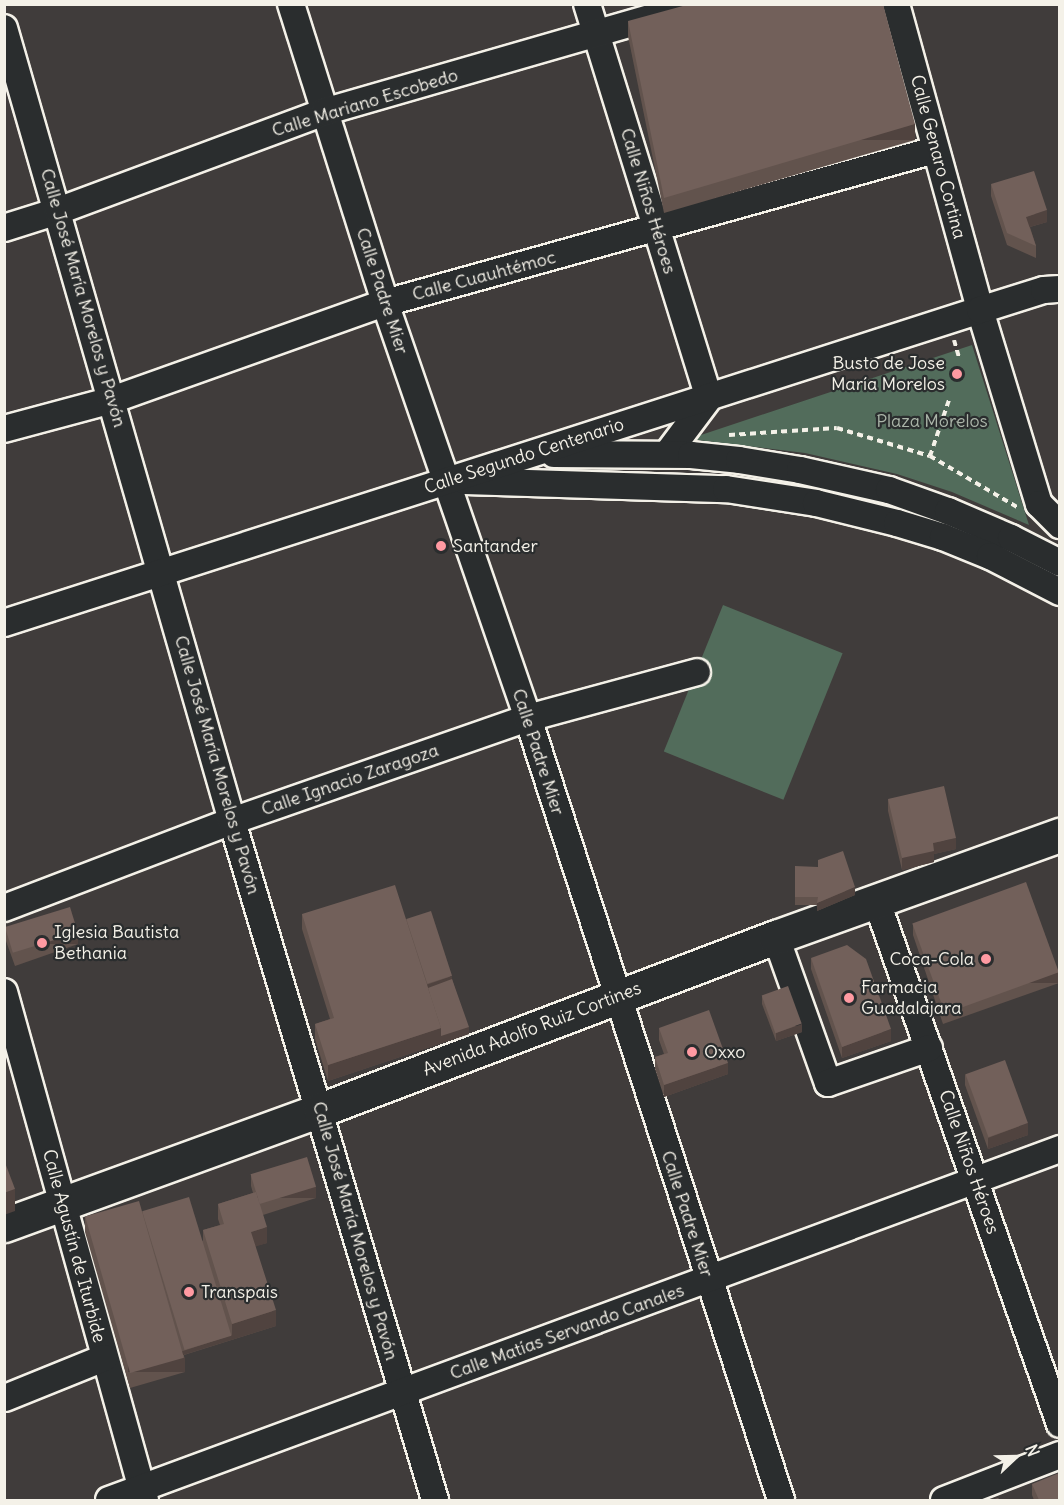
<!DOCTYPE html>
<meta charset="utf-8">
<style>
body{margin:0}
#map{position:relative;width:1064px;height:1505px;overflow:hidden;background:#403c3b;font-family:Delius,sans-serif}
div>[style]{position:absolute}
[style*='--x']{left:calc(var(--x)*1px);top:calc(var(--y)*1px);width:calc(var(--w)*1px);rotate:calc(var(--a)*1deg)}
.green>*{inset:0;background:#526c5b;transform-origin:0 0}
.path>*{height:4px;margin-top:-2px;transform-origin:0;background:repeating-linear-gradient(90deg,#f4f1e8 0 6px,transparent 0 10.5px)}
.roads{filter:drop-shadow(2px 0 #f4f1e8) drop-shadow(-2px 0 #f4f1e8) drop-shadow(0 2px #f4f1e8) drop-shadow(0 -2px #f4f1e8)}
.minor>*{height:26px;margin:-13px;padding:0 13px;transform-origin:13px;border-radius:13px;background:#2a2d2e}
.major>*{height:33px;margin:-16.5px;padding:0 16.5px;transform-origin:16.5px;border-radius:16.5px;background:#2a2d2e}
.wall>*{inset:0;background:#62534d}
.shaded-wall>*{inset:0;background:#50433f;transform-origin:0 0}
.building>*{inset:0;background:#72605a;transform-origin:0 0}
.dots>*{width:16px;height:16px;translate:-50% -50%;box-sizing:border-box;border:3px solid #2a2d2e;border-radius:50%}
span{translate:-50% -50%;white-space:nowrap;text-align:center;line-height:1.15;-webkit-text-stroke:4.5px #2a2d2e;paint-order:stroke}
.street-label{font-size:18px;color:#f4f1e8}
.poi-label{font-size:18px;color:#f4f1e8}
.right{translate:-100% -50%;text-align:right}
.left{translate:0 -50%;text-align:left}
.park-label{font-size:18px;color:#abb5a9}
.frame{position:absolute;inset:0;border:6px solid #f4f1e8;pointer-events:none}
.north{position:absolute;left:986px;top:1427px;width:60px;height:60px;-webkit-text-stroke:4px #2a2d2e;paint-order:stroke;rotate:68deg;font-size:16px;font-weight:700;line-height:24px;text-align:center;color:#f4f1e8}
.north::after{content:'';display:block;margin:auto;width:21px;height:27px;background:#f4f1e8;clip-path:polygon(50% 0,100% 100%,50% 72%,0 100%)}
</style>
<div id="map">
<div class="green">
<div style="clip-path:polygon(972px 345px,1029px 525px,952px 492px,897px 474px,805px 453px,689px 439px)"></div>
<div style="left:723px;top:605px;width:129px;height:158px;rotate:22deg"></div>
</div>
<div class="path">
<div style="--x:954;--y:340;--w:18;--a:74"></div>
<div style="--x:729;--y:435;--w:108;--a:-3.7"></div>
<div style="--x:837;--y:428;--w:97;--a:16.8"></div>
<div style="--x:930;--y:456;--w:101;--a:30.4"></div>
<div style="--x:930;--y:456;--w:59;--a:-71.3"></div>
</div>
<div class="roads">
<div class="minor">
<div style="--x:291;--y:4;--w:313;--a:72.5"></div>
<div style="--x:385;--y:303;--w:439;--a:71"></div>
<div style="--x:528;--y:718;--w:822;--a:72.07"></div>
<div style="--x:587;--y:4;--w:412;--a:72.8"></div>
<div style="--x:709;--y:398;--w:70;--a:126.9"></div>
<div style="--x:896;--y:4;--w:317;--a:74.6"></div>
<div style="--x:980;--y:310;--w:203;--a:73.1"></div>
<div style="--x:1039;--y:504;--w:30;--a:45"></div>
<div style="--x:4;--y:28;--w:825;--a:73.96"></div>
<div style="--x:232;--y:821;--w:709;--a:73.35"></div>
<div style="--x:4;--y:228;--w:57;--a:-17.5"></div>
<div style="--x:58;--y:211;--w:284;--a:-20.4"></div>
<div style="--x:324;--y:112;--w:388;--a:-16.1"></div>
<div style="--x:4;--y:429;--w:112;--a:-15"></div>
<div style="--x:112;--y:400;--w:290;--a:-19.6"></div>
<div style="--x:385;--y:303;--w:571;--a:-15.55"></div>
<div style="--x:554;--y:454;--w:137;--a:0.4"></div>
<div style="--x:691;--y:455;--w:48;--a:5.9"></div>
<div style="--x:739;--y:460;--w:62;--a:9.3"></div>
<div style="--x:800;--y:470;--w:91;--a:12.7"></div>
<div style="--x:889;--y:490;--w:63;--a:19.6"></div>
<div style="--x:948;--y:511;--w:69;--a:23.2"></div>
<div style="--x:1011;--y:538;--w:55;--a:27"></div>
<div style="--x:465;--y:481;--w:261;--a:1.8"></div>
<div style="--x:726;--y:489;--w:91;--a:8.8"></div>
<div style="--x:816;--y:503;--w:83;--a:13.9"></div>
<div style="--x:897;--y:523;--w:48;--a:16.9"></div>
<div style="--x:943;--y:537;--w:51;--a:22"></div>
<div style="--x:990;--y:556;--w:79;--a:27.2"></div>
<div style="--x:4;--y:623;--w:1025;--a:-17.78"></div>
<div style="--x:980;--y:310;--w:67;--a:-17.4"></div>
<div style="--x:1044;--y:290;--w:16;--a:-4"></div>
<div style="--x:877;--y:902;--w:553;--a:70.68"></div>
<div style="--x:4;--y:908;--w:244;--a:-20.9"></div>
<div style="--x:232;--y:821;--w:313;--a:-19.2"></div>
<div style="--x:528;--y:718;--w:175;--a:-15.2"></div>
<div style="--x:776;--y:937;--w:155;--a:70.4"></div>
<div style="--x:828;--y:1083;--w:107;--a:-19.1"></div>
<div style="--x:4;--y:992;--w:527;--a:74.49"></div>
<div style="--x:5;--y:1398;--w:107;--a:-22"></div>
<div style="--x:109;--y:1500;--w:1014;--a:-20.26"></div>
<div style="--x:944;--y:1500;--w:124;--a:-21.2"></div>
</div>
<div class="major">
<div style="--x:4;--y:1225;--w:336;--a:-20"></div>
<div style="--x:320;--y:1110;--w:488;--a:-20.8"></div>
<div style="--x:776;--y:937;--w:302;--a:-19.8"></div>
</div>
</div>
<div class="wall">
<div style="clip-path:polygon(628px 21px,915px 140px,664px 213px,628px 36px)"></div>
<div style="clip-path:polygon(991px 184px,1047px 222px,1030px 227px,1036px 246px,1036px 258px,1007px 245px,991px 196px)"></div>
<div style="clip-path:polygon(888px 799px,956px 849px,934px 854px,934px 862px,902px 870px,888px 811px)"></div>
<div style="clip-path:polygon(795px 866px,855px 895px,817px 911px,817px 905px,795px 905px)"></div>
<div style="clip-path:polygon(302px 914px,406px 919px,452px 979px,469px 1034px,328px 1081px,315px 1039px,315px 1024px,330px 1019px,302px 929px)"></div>
<div style="clip-path:polygon(913px 924px,1059px 983px,943px 1024px,913px 935px)"></div>
<div style="clip-path:polygon(6px 929px,78px 944px,15px 966px,6px 941px)"></div>
<div style="clip-path:polygon(811px 958px,891px 1041px,842px 1058px,811px 969px)"></div>
<div style="clip-path:polygon(762px 996px,802px 1032px,776px 1041px,762px 1004px)"></div>
<div style="clip-path:polygon(659px 1028px,728px 1074px,664px 1097px,655px 1069px,655px 1057px,664px 1054px,659px 1040px)"></div>
<div style="clip-path:polygon(965px 1074px,1028px 1135px,988px 1149px,965px 1085px)"></div>
<div style="clip-path:polygon(251px 1175px,316px 1198px,263px 1215px,267px 1243px,255px 1246px,276px 1326px,184px 1355px,185px 1372px,130px 1388px,85px 1232px,85px 1217px,142px 1212px,203px 1241px,203px 1230px,220px 1225px,218px 1219px,218px 1204px,253px 1193px,251px 1186px)"></div>
<div style="clip-path:polygon(1032px 1484px,1059px 1500px,1034px 1500px,1032px 1495px)"></div>
</div>
<div class="shaded-wall">
<div style="left:915px;top:124px;width:16px;height:262px;rotate:90deg"></div>
<div style="clip-path:polygon(1047px 210px,1047px 222px,1026px 228px,1026px 217px)"></div>
<div style="clip-path:polygon(956px 838px,956px 849px,934px 854px,934px 862px,902px 870px,902px 858px,933px 843px)"></div>
<div style="clip-path:polygon(855px 887px,855px 895px,817px 911px,817px 903px)"></div>
<div style="left:78px;top:933px;width:11px;height:67px;rotate:90deg"></div>
<div style="left:1059px;top:972px;width:11px;height:123px;rotate:90deg"></div>
<div style="clip-path:polygon(452px 976px,452px 987px,428px 995px,426px 985px)"></div>
<div style="clip-path:polygon(802px 1024px,802px 1032px,776px 1041px,776px 1033px)"></div>
<div style="clip-path:polygon(469px 1027px,469px 1034px,328px 1081px,328px 1065px,441px 1028px)"></div>
<div style="clip-path:polygon(891px 1029px,891px 1041px,842px 1058px,842px 1047px)"></div>
<div style="clip-path:polygon(728px 1063px,728px 1074px,664px 1097px,664px 1085px)"></div>
<div style="clip-path:polygon(1028px 1123px,1028px 1135px,988px 1149px,988px 1138px)"></div>
<div style="left:316px;top:1187px;width:11px;height:59px;rotate:90deg"></div>
<div style="clip-path:polygon(15px 1189px,15px 1211px,4px 1215px,4px 1193px)"></div>
<div style="clip-path:polygon(267px 1227px,267px 1243px,251px 1248px,251px 1232px)"></div>
<div style="clip-path:polygon(276px 1310px,276px 1326px,180px 1356px,180px 1352px,232px 1335px,232px 1324px)"></div>
<div style="left:185px;top:1357px;width:15px;height:57px;rotate:90deg"></div>
</div>
<div class="building">
<div style="clip-path:polygon(690px 4px,883px 4px,915px 124px,664px 198px,628px 21px)"></div>
<div style="clip-path:polygon(1034px 171px,1047px 210px,1026px 217px,1036px 246px,1007px 233px,991px 184px)"></div>
<div style="clip-path:polygon(944px 786px,956px 838px,933px 843px,934px 851px,902px 858px,888px 799px)"></div>
<div style="clip-path:polygon(843px 851px,855px 887px,817px 903px,818px 897px,795px 897px,795px 866px,818px 867px,818px 860px)"></div>
<div style="left:1026px;top:882px;width:96px;height:121px;rotate:70deg"></div>
<div style="clip-path:polygon(395px 885px,441px 1028px,328px 1065px,315px 1024px,334px 1018px,302px 914px)"></div>
<div style="left:70px;top:907px;width:27px;height:68px;rotate:73deg"></div>
<div style="left:431px;top:911px;width:68px;height:26px;rotate:72deg"></div>
<div style="clip-path:polygon(847px 945px,866px 959px,891px 1029px,842px 1047px,811px 958px)"></div>
<div style="clip-path:polygon(452px 979px,469px 1027px,441px 1036px,441px 1028px,428px 988px)"></div>
<div style="left:788px;top:986px;width:40px;height:28px;rotate:70deg"></div>
<div style="clip-path:polygon(709px 1010px,728px 1063px,664px 1085px,655px 1057px,668px 1053px,659px 1028px)"></div>
<div style="left:1005px;top:1060px;width:67px;height:42px;rotate:70deg"></div>
<div style="left:307px;top:1157px;width:31px;height:59px;rotate:73deg"></div>
<div style="clip-path:polygon(4px 1160px,15px 1189px,4px 1193px)"></div>
<div style="clip-path:polygon(256px 1192px,267px 1227px,251px 1232px,276px 1310px,232px 1324px,203px 1230px,224px 1224px,218px 1204px)"></div>
<div style="left:189px;top:1197px;width:145px;height:49px;rotate:73deg"></div>
<div style="left:139px;top:1201px;width:163px;height:56px;rotate:74deg"></div>
<div style="clip-path:polygon(1059px 1473px,1059px 1500px,1039px 1500px,1032px 1484px)"></div>
<div style="clip-path:polygon(998px 1498px,1000px 1500px,991px 1500px)"></div>
</div>
<div class="dots">
<div style="left:957px;top:374px;background:#ff9aa2"></div>
<div style="left:441px;top:546px;background:#ff9aa2"></div>
<div style="left:42px;top:943px;background:#ff9aa2"></div>
<div style="left:986px;top:959px;background:#ff9aa2"></div>
<div style="left:849px;top:998px;background:#ff9aa2"></div>
<div style="left:692px;top:1052px;background:#ff9aa2"></div>
<div style="left:189px;top:1292px;background:#ff9aa2"></div>
</div>
<div class="street-label">
<span style="left:365px;top:103px;rotate:-17deg">Calle Mariano Escobedo</span>
<span style="left:938px;top:157px;rotate:75deg">Calle Genaro Cortina</span>
<span style="left:648px;top:201px;rotate:73deg">Calle Niños Héroes</span>
<span style="left:484px;top:276px;rotate:-15deg">Calle Cuauhtémoc</span>
<span style="left:382px;top:291px;rotate:72deg">Calle Padre Mier</span>
<span style="left:83px;top:298px;rotate:74deg">Calle José María Morelos y Pavón</span>
<span style="left:524px;top:456px;rotate:-18deg">Calle Segundo Centenario</span>
<span style="left:538px;top:752px;rotate:72deg">Calle Padre Mier</span>
<span style="left:217px;top:765px;rotate:74deg">Calle José María Morelos y Pavón</span>
<span style="left:350px;top:780px;rotate:-19deg">Calle Ignacio Zaragoza</span>
<span style="left:532px;top:1029px;rotate:-21deg">Avenida Adolfo Ruiz Cortines</span>
<span style="left:969px;top:1162px;rotate:71deg">Calle Niños Héroes</span>
<span style="left:687px;top:1214px;rotate:72deg">Calle Padre Mier</span>
<span style="left:355px;top:1231px;rotate:74deg">Calle José María Morelos y Pavón</span>
<span style="left:74px;top:1246px;rotate:75deg">Calle Agustín de Iturbide</span>
<span style="left:567px;top:1332px;rotate:-20deg">Calle Matías Servando Canales</span>
</div>
<div class="poi-label">
<span class="right" style="left:945px;top:374px">Busto de Jose<br>María Morelos</span>
<span class="left" style="left:453px;top:546px">Santander</span>
<span class="left" style="left:54px;top:943px">Iglesia Bautista<br>Bethania</span>
<span class="right" style="left:974px;top:959px">Coca-Cola</span>
<span class="left" style="left:861px;top:998px">Farmacia<br>Guadalajara</span>
<span class="left" style="left:704px;top:1052px">Oxxo</span>
<span class="left" style="left:201px;top:1292px">Transpais</span>
</div>
<div class="park-label">
<span style="left:932px;top:421px">Plaza Morelos</span>
</div>
<div class="frame"></div>
<div class="north">N</div>
</div>
